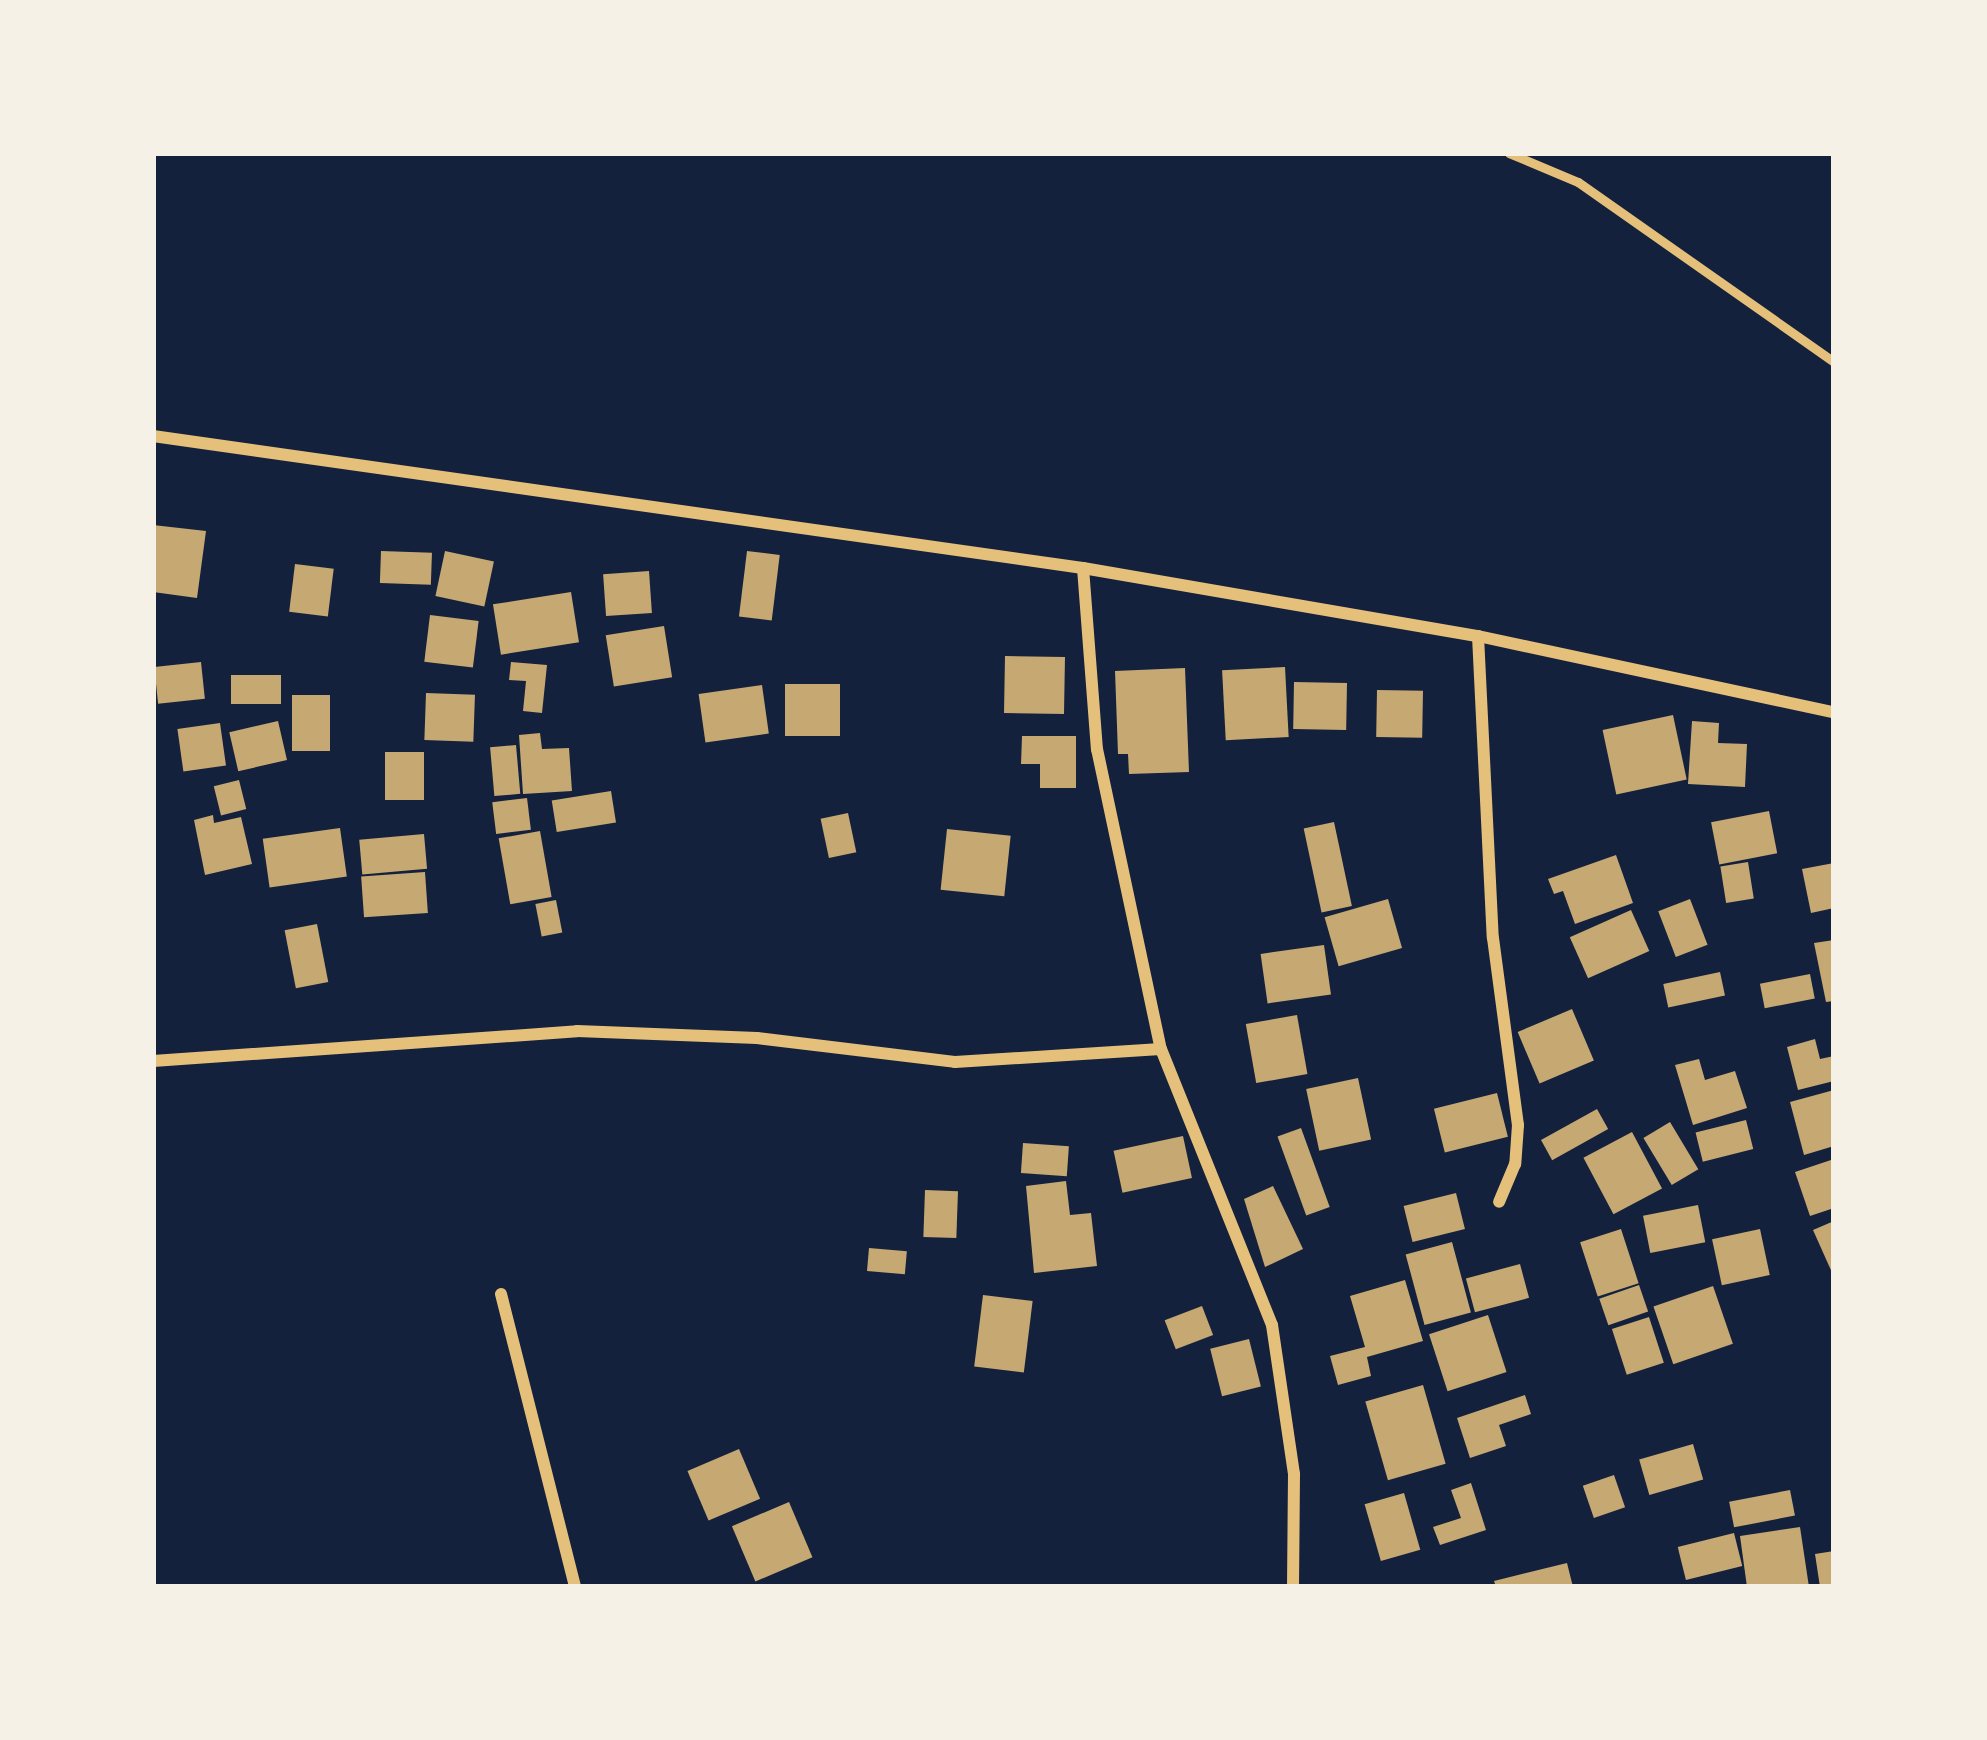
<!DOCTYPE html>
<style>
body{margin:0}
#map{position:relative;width:1987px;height:1740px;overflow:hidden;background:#14213d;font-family:"Titillium Web",sans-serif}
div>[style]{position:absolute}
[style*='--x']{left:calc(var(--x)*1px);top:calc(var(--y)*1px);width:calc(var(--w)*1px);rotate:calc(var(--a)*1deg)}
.building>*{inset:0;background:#c6a872;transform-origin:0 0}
.service>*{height:9px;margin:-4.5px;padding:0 4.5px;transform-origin:4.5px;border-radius:4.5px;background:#e5c07b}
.minor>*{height:12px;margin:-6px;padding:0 6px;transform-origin:6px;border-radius:6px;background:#e5c07b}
span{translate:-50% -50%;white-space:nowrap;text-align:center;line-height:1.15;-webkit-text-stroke:10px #f6f1e7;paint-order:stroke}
.frame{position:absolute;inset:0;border:156px solid #f6f1e7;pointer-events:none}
</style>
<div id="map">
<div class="building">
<div style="clip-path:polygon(153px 525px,206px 531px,197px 598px,153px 592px)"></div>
<div style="left:381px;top:551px;width:51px;height:32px;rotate:2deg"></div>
<div style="left:445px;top:551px;width:50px;height:46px;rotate:12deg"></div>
<div style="left:747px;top:551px;width:33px;height:66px;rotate:7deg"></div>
<div style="left:295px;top:564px;width:39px;height:48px;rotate:7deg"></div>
<div style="left:649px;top:571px;width:42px;height:46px;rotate:86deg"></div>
<div style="left:571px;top:592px;width:51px;height:79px;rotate:81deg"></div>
<div style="left:430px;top:615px;width:49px;height:47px;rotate:7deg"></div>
<div style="left:664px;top:626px;width:52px;height:59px;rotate:81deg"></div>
<div style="left:1005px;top:656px;width:60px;height:57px;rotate:1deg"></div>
<div style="left:201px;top:662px;width:37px;height:47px;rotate:84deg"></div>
<div style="clip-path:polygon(511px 662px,547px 665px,542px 713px,523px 711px,526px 681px,509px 680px)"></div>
<div style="left:1285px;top:667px;width:70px;height:63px;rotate:87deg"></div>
<div style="clip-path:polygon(1185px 668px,1189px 772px,1129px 774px,1128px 754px,1118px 754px,1115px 671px)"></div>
<div style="left:281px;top:675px;width:29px;height:50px;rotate:90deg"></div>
<div style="left:1294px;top:682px;width:53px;height:47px;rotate:1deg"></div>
<div style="left:785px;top:684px;width:55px;height:52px"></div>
<div style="left:762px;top:685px;width:49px;height:64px;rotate:82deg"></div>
<div style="left:1377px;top:690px;width:46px;height:47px;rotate:1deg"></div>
<div style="left:426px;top:693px;width:49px;height:47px;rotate:2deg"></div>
<div style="left:292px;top:695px;width:38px;height:56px"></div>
<div style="left:1673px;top:715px;width:66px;height:72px;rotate:78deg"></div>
<div style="left:278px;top:721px;width:40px;height:50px;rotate:77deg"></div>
<div style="clip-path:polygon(1692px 721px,1719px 723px,1718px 743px,1747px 744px,1745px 787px,1688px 784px)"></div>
<div style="left:220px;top:723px;width:43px;height:43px;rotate:82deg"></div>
<div style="clip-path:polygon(540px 733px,542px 749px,569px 748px,572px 791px,523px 794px,519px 735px)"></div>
<div style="clip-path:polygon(1022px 736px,1076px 736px,1076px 788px,1040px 788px,1040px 764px,1021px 764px)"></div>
<div style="left:516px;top:745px;width:49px;height:26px;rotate:85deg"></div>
<div style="left:385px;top:752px;width:39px;height:48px"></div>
<div style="left:239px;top:780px;width:30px;height:26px;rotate:76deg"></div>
<div style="left:611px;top:791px;width:32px;height:60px;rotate:81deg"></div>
<div style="left:527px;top:798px;width:32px;height:35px;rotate:83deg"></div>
<div style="left:1769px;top:811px;width:43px;height:59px;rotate:79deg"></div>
<div style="left:848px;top:813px;width:40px;height:28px;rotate:78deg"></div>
<div style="clip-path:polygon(213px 815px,214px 823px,241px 817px,252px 864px,205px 875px,194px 820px)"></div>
<div style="left:1334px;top:822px;width:86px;height:31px;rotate:78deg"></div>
<div style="left:340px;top:828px;width:49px;height:78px;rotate:82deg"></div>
<div style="left:947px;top:829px;width:64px;height:61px;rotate:6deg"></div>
<div style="left:540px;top:831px;width:67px;height:42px;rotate:80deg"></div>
<div style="left:424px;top:834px;width:35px;height:65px;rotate:85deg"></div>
<div style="clip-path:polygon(1616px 855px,1633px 903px,1575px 924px,1563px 891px,1554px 894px,1548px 879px)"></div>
<div style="left:1748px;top:862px;width:37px;height:28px;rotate:81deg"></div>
<div style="clip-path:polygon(1834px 863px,1834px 908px,1811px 913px,1802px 869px)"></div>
<div style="left:425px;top:872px;width:41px;height:64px;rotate:86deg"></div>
<div style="left:1388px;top:899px;width:51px;height:66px;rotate:74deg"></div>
<div style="left:1690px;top:899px;width:49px;height:34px;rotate:69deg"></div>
<div style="left:556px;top:900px;width:33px;height:21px;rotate:79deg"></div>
<div style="left:1631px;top:910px;width:45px;height:67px;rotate:66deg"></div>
<div style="left:317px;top:924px;width:59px;height:33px;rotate:79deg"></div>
<div style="clip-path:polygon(1834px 940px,1834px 1001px,1826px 1002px,1814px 943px)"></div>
<div style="left:1324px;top:945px;width:50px;height:64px;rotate:82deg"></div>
<div style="left:1720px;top:972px;width:24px;height:58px;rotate:78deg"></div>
<div style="left:1810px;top:974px;width:25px;height:51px;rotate:79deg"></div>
<div style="left:1572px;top:1009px;width:56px;height:59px;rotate:67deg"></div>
<div style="left:1297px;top:1015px;width:60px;height:52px;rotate:80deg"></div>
<div style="clip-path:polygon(1815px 1039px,1820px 1059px,1834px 1056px,1834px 1081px,1798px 1090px,1787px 1047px)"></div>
<div style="clip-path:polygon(1699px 1059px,1705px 1080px,1735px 1071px,1747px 1108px,1693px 1125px,1675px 1065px)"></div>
<div style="left:1358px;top:1078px;width:63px;height:53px;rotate:78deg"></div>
<div style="clip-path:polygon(1834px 1090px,1834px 1146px,1804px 1155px,1790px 1102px)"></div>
<div style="left:1497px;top:1093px;width:45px;height:65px;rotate:76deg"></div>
<div style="left:1597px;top:1109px;width:23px;height:64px;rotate:61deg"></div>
<div style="left:1746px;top:1120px;width:30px;height:52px;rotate:76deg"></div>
<div style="left:1670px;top:1122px;width:55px;height:31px;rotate:59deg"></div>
<div style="left:1301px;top:1128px;width:84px;height:25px;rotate:70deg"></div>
<div style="left:1632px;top:1132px;width:64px;height:55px;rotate:62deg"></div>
<div style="left:1183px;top:1136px;width:43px;height:71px;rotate:78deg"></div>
<div style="left:1023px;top:1143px;width:46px;height:30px;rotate:4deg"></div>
<div style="clip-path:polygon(1834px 1159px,1834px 1208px,1810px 1216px,1795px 1172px)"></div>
<div style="clip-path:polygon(1066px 1181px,1070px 1215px,1091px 1213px,1097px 1266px,1034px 1273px,1026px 1186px)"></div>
<div style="clip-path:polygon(1273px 1186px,1303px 1249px,1265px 1267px,1244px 1199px)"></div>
<div style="left:925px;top:1190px;width:33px;height:47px;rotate:2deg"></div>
<div style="left:1456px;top:1193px;width:37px;height:54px;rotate:76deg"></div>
<div style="left:1698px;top:1205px;width:38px;height:56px;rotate:79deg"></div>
<div style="clip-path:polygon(1834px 1221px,1834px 1277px,1813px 1230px)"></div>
<div style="left:1621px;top:1229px;width:57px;height:43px;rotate:72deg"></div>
<div style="left:1760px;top:1229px;width:47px;height:49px;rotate:78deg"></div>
<div style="left:1452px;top:1242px;width:73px;height:48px;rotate:75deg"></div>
<div style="left:869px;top:1248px;width:38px;height:23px;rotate:5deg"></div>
<div style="left:1520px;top:1264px;width:35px;height:56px;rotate:75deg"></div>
<div style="clip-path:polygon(1405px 1280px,1423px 1341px,1367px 1357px,1371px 1376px,1338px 1385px,1330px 1356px,1365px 1347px,1350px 1296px)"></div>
<div style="left:1639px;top:1285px;width:28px;height:42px;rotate:71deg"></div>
<div style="left:1713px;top:1286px;width:61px;height:63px;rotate:71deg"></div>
<div style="left:983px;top:1295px;width:50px;height:72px;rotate:7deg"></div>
<div style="left:1202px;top:1306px;width:31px;height:40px;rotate:69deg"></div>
<div style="left:1488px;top:1315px;width:60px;height:62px;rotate:72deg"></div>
<div style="left:1649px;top:1317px;width:48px;height:39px;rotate:72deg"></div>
<div style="left:1249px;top:1339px;width:49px;height:40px;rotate:76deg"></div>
<div style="left:1423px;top:1385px;width:82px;height:60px;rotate:74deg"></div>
<div style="clip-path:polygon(1525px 1395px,1531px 1414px,1499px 1425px,1506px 1446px,1470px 1458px,1457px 1418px)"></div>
<div style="left:1693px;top:1444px;width:37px;height:56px;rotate:74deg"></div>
<div style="left:739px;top:1449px;width:54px;height:56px;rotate:67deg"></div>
<div style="left:1614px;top:1475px;width:34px;height:33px;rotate:71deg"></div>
<div style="clip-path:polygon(1471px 1483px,1486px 1530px,1440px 1545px,1433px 1527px,1461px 1518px,1451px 1490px)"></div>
<div style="left:1790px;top:1490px;width:26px;height:62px;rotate:79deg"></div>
<div style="left:1404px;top:1493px;width:59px;height:41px;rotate:74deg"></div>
<div style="left:789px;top:1502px;width:60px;height:62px;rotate:67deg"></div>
<div style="clip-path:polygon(1800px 1527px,1809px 1587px,1747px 1587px,1740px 1536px)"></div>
<div style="left:1734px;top:1533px;width:34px;height:58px;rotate:76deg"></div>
<div style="clip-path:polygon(1834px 1551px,1834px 1587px,1820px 1587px,1815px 1554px)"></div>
<div style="clip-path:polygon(1567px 1563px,1573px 1587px,1496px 1587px,1494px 1581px)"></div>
</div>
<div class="service">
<div style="--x:1509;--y:153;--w:75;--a:22.8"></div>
<div style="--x:1578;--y:182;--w:313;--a:35.1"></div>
</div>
<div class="minor">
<div style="--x:153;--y:436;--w:939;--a:8.08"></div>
<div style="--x:1083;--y:568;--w:401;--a:9.8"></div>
<div style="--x:1478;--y:636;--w:364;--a:12.1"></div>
<div style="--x:1083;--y:568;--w:182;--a:85.6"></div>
<div style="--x:1097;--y:749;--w:307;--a:78"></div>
<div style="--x:1161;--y:1049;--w:297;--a:68.1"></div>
<div style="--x:1272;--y:1325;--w:151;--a:81.6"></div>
<div style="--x:1294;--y:1474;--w:113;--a:90.5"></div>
<div style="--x:1478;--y:636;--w:302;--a:87.2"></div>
<div style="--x:1493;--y:938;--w:189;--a:82.4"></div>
<div style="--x:1518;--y:1125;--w:39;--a:94"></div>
<div style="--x:1515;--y:1164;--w:41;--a:112.8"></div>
<div style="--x:153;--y:1061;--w:425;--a:-4"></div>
<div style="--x:577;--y:1031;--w:180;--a:2.2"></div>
<div style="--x:757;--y:1038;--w:199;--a:6.9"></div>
<div style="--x:955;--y:1062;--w:206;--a:-3.6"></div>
<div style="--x:501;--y:1294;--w:302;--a:75.8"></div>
</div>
<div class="frame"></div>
</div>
